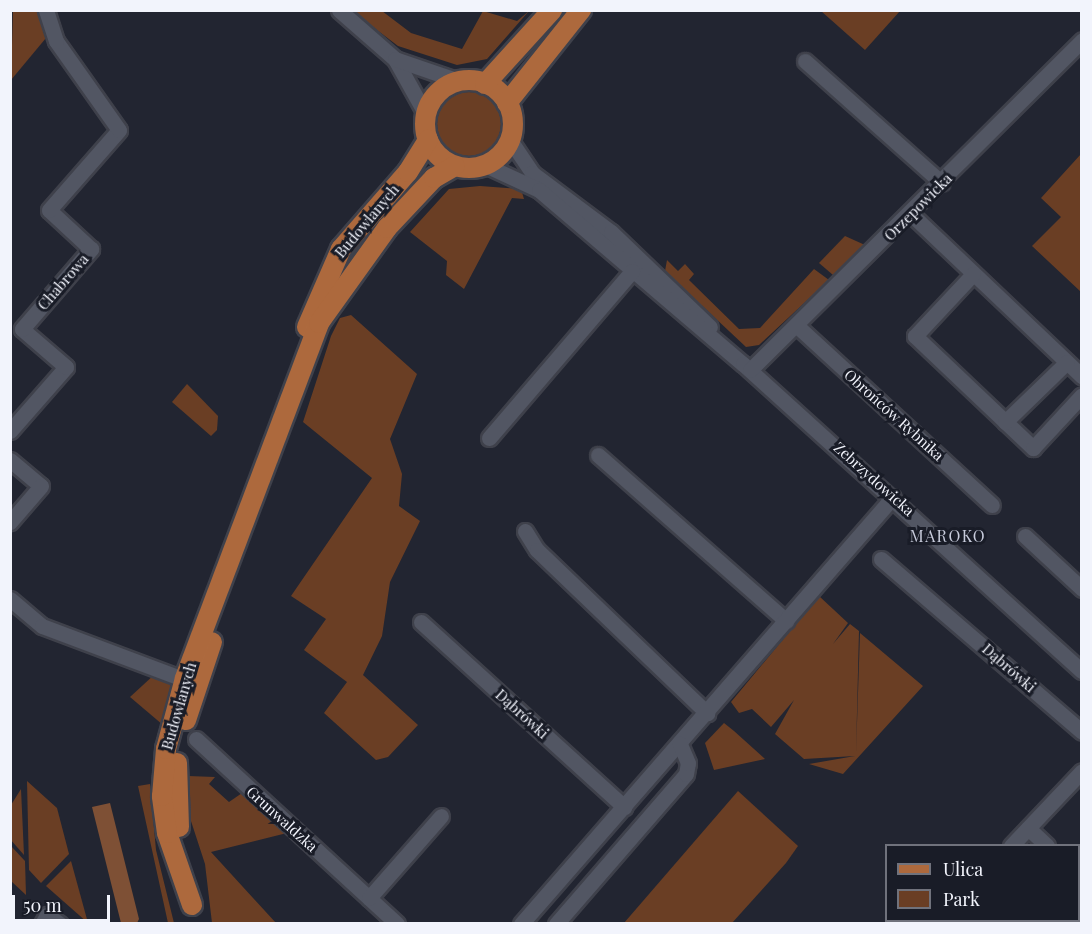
<!DOCTYPE html>
<meta charset="utf-8">
<style>
body{margin:0}
#map{position:relative;width:1092px;height:934px;overflow:hidden;background:#222531;font-family:"Playfair Display",serif}
div>[style]{position:absolute}
[style*='--x']{left:calc(var(--x)*1px);top:calc(var(--y)*1px);width:calc(var(--w)*1px);rotate:calc(var(--a)*1deg)}
.green>*{inset:0;background:#6a3e24}
.round{border-radius:50%}
.forest>*{inset:0;background:#7e5035}
.roads{filter:drop-shadow(2px 0 #3f414b) drop-shadow(-2px 0 #3f414b) drop-shadow(0 2px #3f414b) drop-shadow(0 -2px #3f414b)}
.minor>*{height:15px;margin:-7.5px;padding:0 7.5px;transform-origin:7.5px;border-radius:7.5px;background:#525663}
.major>*{height:20px;margin:-10px;padding:0 10px;transform-origin:10px;border-radius:10px;background:#ad693d}
.major>.ring{margin:-10px;padding:0;box-sizing:content-box;background:none;border:20px solid #ad693d;border-radius:50%}
span{translate:-50% -50%;white-space:nowrap;text-align:center;line-height:1.15;-webkit-text-stroke:6px #191c27;paint-order:stroke}
.street-label{font-size:15px;color:#f2f4fc}
.neighbourhood-label{font-size:16px;color:#c8ccdc;letter-spacing:1.5px}
.frame{position:absolute;inset:0;border:12px solid #f2f4fc;pointer-events:none}
.legend{position:absolute;left:885px;top:844px;width:195px;height:78px;box-sizing:border-box;background:#191c27;border:2px solid #70727c;margin:0;padding:8px 10px;list-style:none;font-size:18px;color:#f2f4fc}
.legend li{display:flex;align-items:center;gap:12px;height:30px}
.legend b{width:30px;border:2px solid #70727c}
.scale{position:absolute;left:12px;top:895px;width:98px;height:27px;box-sizing:border-box;border:3px solid #f2f4fc;border-top:0;padding-left:8px;font-size:18px;line-height:21px;white-space:nowrap;color:#f2f4fc;-webkit-text-stroke:4px #191c27;paint-order:stroke}
</style>
<div id="map">
<div class="green">
<div style="clip-path:polygon(13px 11px,41px 11px,46px 38px,11px 80px)"></div>
<div style="clip-path:polygon(352px 11px,382px 11px,411px 33px,462px 49px,483px 11px,517px 21px,529px 11px,487px 59px,457px 65px,398px 46px)"></div>
<div style="clip-path:polygon(821px 11px,900px 11px,865px 50px)"></div>
<div class="round" style="left:437px;top:92px;width:64px;height:64px"></div>
<div style="clip-path:polygon(1081px 154px,1081px 292px,1032px 246px,1061px 217px,1041px 198px)"></div>
<div style="clip-path:polygon(480px 186px,521px 189px,524px 199px,512px 198px,464px 289px,446px 275px,447px 261px,410px 232px,449px 189px)"></div>
<div style="clip-path:polygon(845px 236px,865px 245px,833px 275px,819px 263px)"></div>
<div style="clip-path:polygon(667px 260px,678px 271px,685px 264px,694px 274px,689px 280px,739px 329px,760px 328px,814px 269px,829px 280px,759px 345px,746px 347px,665px 271px)"></div>
<div style="clip-path:polygon(351px 315px,417px 374px,390px 439px,402px 474px,399px 506px,420px 521px,390px 582px,382px 636px,363px 675px,418px 725px,388px 757px,376px 760px,324px 713px,347px 682px,304px 650px,326px 619px,291px 596px,372px 478px,303px 422px,331px 336px,340px 318px)"></div>
<div style="clip-path:polygon(187px 384px,218px 416px,217px 430px,211px 436px,172px 402px)"></div>
<div style="clip-path:polygon(819px 596px,848px 623px,833px 644px,850px 624px,859px 631px,856px 753px,860px 633px,923px 686px,843px 774px,809px 764px,855px 756px,804px 759px,775px 734px,794px 700px,771px 727px,752px 709px,739px 713px,731px 702px)"></div>
<div style="clip-path:polygon(155px 674px,173px 687px,163px 725px,130px 697px)"></div>
<div style="clip-path:polygon(724px 723px,734px 731px,765px 759px,714px 770px,705px 743px)"></div>
<div style="clip-path:polygon(188px 776px,215px 777px,209px 784px,229px 802px,245px 791px,287px 833px,211px 852px,276px 923px,212px 923px,205px 864px,190px 818px)"></div>
<div style="clip-path:polygon(27px 781px,57px 808px,69px 854px,41px 883px,29px 870px)"></div>
<div style="clip-path:polygon(150px 784px,156px 850px,174px 923px,168px 923px,138px 786px)"></div>
<div style="clip-path:polygon(21px 789px,24px 855px,10px 839px,11px 805px)"></div>
<div style="clip-path:polygon(738px 791px,798px 846px,786px 863px,732px 923px,624px 923px)"></div>
<div style="clip-path:polygon(11px 846px,25px 861px,26px 895px,11px 881px)"></div>
<div style="clip-path:polygon(71px 861px,88px 923px,46px 886px)"></div>
</div>
<div class="forest">
<div style="clip-path:polygon(110px 803px,139px 919px,137px 923px,121px 923px,92px 807px)"></div>
</div>
<div class="roads">
<div class="minor">
<div style="--x:339;--y:10;--w:74;--a:41.2"></div>
<div style="--x:395;--y:59;--w:64;--a:61"></div>
<div style="--x:395;--y:59;--w:68;--a:19"></div>
<div style="--x:805;--y:61;--w:183;--a:41.7"></div>
<div style="--x:510;--y:140;--w:40;--a:56"></div>
<div style="--x:532;--y:173;--w:99;--a:36.8"></div>
<div style="--x:611;--y:232;--w:137;--a:43.8"></div>
<div style="--x:485;--y:165;--w:60;--a:24.8"></div>
<div style="--x:539;--y:190;--w:268;--a:40.5"></div>
<div style="--x:743;--y:364;--w:457;--a:42.2"></div>
<div style="--x:911;--y:214;--w:236;--a:43.5"></div>
<div style="--x:973;--y:274;--w:85;--a:133.1"></div>
<div style="--x:915;--y:336;--w:163;--a:43.5"></div>
<div style="--x:1033;--y:448;--w:72;--a:-47.2"></div>
<div style="--x:796;--y:325;--w:266;--a:42.6"></div>
<div style="--x:750;--y:370;--w:468;--a:-44.8"></div>
<div style="--x:1005;--y:422;--w:86;--a:-44.1"></div>
<div style="--x:10;--y:431;--w:85;--a:-48.8"></div>
<div style="--x:66;--y:367;--w:58;--a:-139.2"></div>
<div style="--x:22;--y:329;--w:106;--a:-49.2"></div>
<div style="--x:91;--y:249;--w:57;--a:-137.1"></div>
<div style="--x:49;--y:210;--w:106;--a:-48.8"></div>
<div style="--x:119;--y:130;--w:109;--a:-125.3"></div>
<div style="--x:56;--y:41;--w:33;--a:-108"></div>
<div style="--x:489;--y:438;--w:220;--a:-49.4"></div>
<div style="--x:598;--y:455;--w:251;--a:41.4"></div>
<div style="--x:10;--y:460;--w:40;--a:40"></div>
<div style="--x:41;--y:486;--w:48;--a:130.7"></div>
<div style="--x:525;--y:531;--w:22;--a:58"></div>
<div style="--x:537;--y:550;--w:236;--a:43.8"></div>
<div style="--x:1025;--y:536;--w:78;--a:42.9"></div>
<div style="--x:881;--y:559;--w:265;--a:40.7"></div>
<div style="--x:10;--y:599;--w:42;--a:40.2"></div>
<div style="--x:42;--y:626;--w:162;--a:20.6"></div>
<div style="--x:421;--y:622;--w:275;--a:42.3"></div>
<div style="--x:196;--y:739;--w:273;--a:42.6"></div>
<div style="--x:1028;--y:828;--w:26;--a:43"></div>
<div style="--x:1011;--y:846;--w:103;--a:-46.6"></div>
<div style="--x:1078;--y:876;--w:4;--a:27"></div>
<div style="--x:369;--y:898;--w:109;--a:-48.7"></div>
<div style="--x:42;--y:924;--w:10;--a:-61"></div>
<div style="--x:47;--y:915;--w:16;--a:35"></div>
<div style="--x:521;--y:924;--w:566;--a:-48.94"></div>
<div style="--x:556;--y:924;--w:198;--a:-49.1"></div>
<div style="--x:686;--y:774;--w:11;--a:-80"></div>
<div style="--x:688;--y:763;--w:21;--a:-113"></div>
<div style="--x:937;--y:924;--w:5;--a:-53"></div>
</div>
<div class="major">
<div class="ring" style="left:425px;top:80px;width:68px;height:68px"></div>
<div style="--x:485;--y:84;--w:100;--a:-47.8"></div>
<div style="--x:507;--y:103;--w:119;--a:-51.5"></div>
<div style="--x:307;--y:327;--w:85;--a:-66.4"></div>
<div style="--x:341;--y:249;--w:102;--a:-49"></div>
<div style="--x:408;--y:172;--w:38;--a:-58"></div>
<div style="--x:186;--y:720;--w:82;--a:-71.6"></div>
<div style="--x:177;--y:763;--w:64;--a:88.2"></div>
<div style="--x:192;--y:905;--w:76;--a:-109.1"></div>
<div style="--x:167;--y:833;--w:37;--a:-98"></div>
<div style="--x:162;--y:796;--w:47;--a:-85.1"></div>
<div style="--x:166;--y:749;--w:73;--a:-75"></div>
<div style="--x:185;--y:678;--w:379;--a:-69.3"></div>
<div style="--x:319;--y:323;--w:117;--a:-54.4"></div>
<div style="--x:387;--y:228;--w:69;--a:-46.8"></div>
<div style="--x:434;--y:178;--w:24;--a:-30"></div>
</div>
</div>
<div class="street-label">
<span style="left:918px;top:207px;rotate:-45deg">Orzepowicka</span>
<span style="left:367px;top:221px;rotate:-50deg">Budowlanych</span>
<span style="left:63px;top:282px;rotate:-49deg">Chabrowa</span>
<span style="left:894px;top:415px;rotate:42deg">Obrońców Rybnika</span>
<span style="left:874px;top:479px;rotate:42deg">Zebrzydowicka</span>
<span style="left:1009px;top:668px;rotate:41deg">Dąbrówki</span>
<span style="left:179px;top:706px;rotate:-74deg">Budowlanych</span>
<span style="left:522px;top:714px;rotate:42deg">Dąbrówki</span>
<span style="left:282px;top:819px;rotate:42deg">Grunwaldzka</span>
</div>
<div class="neighbourhood-label">
<span style="left:948px;top:536px">MAROKO</span>
</div>
<div class="frame"></div>
<ul class="legend">
<li><b style="height:8px;background:#ad693d"></b>Ulica</li>
<li><b style="height:16px;background:#6a3e24"></b>Park</li>
</ul>
<div class="scale">50 m</div>
</div>
